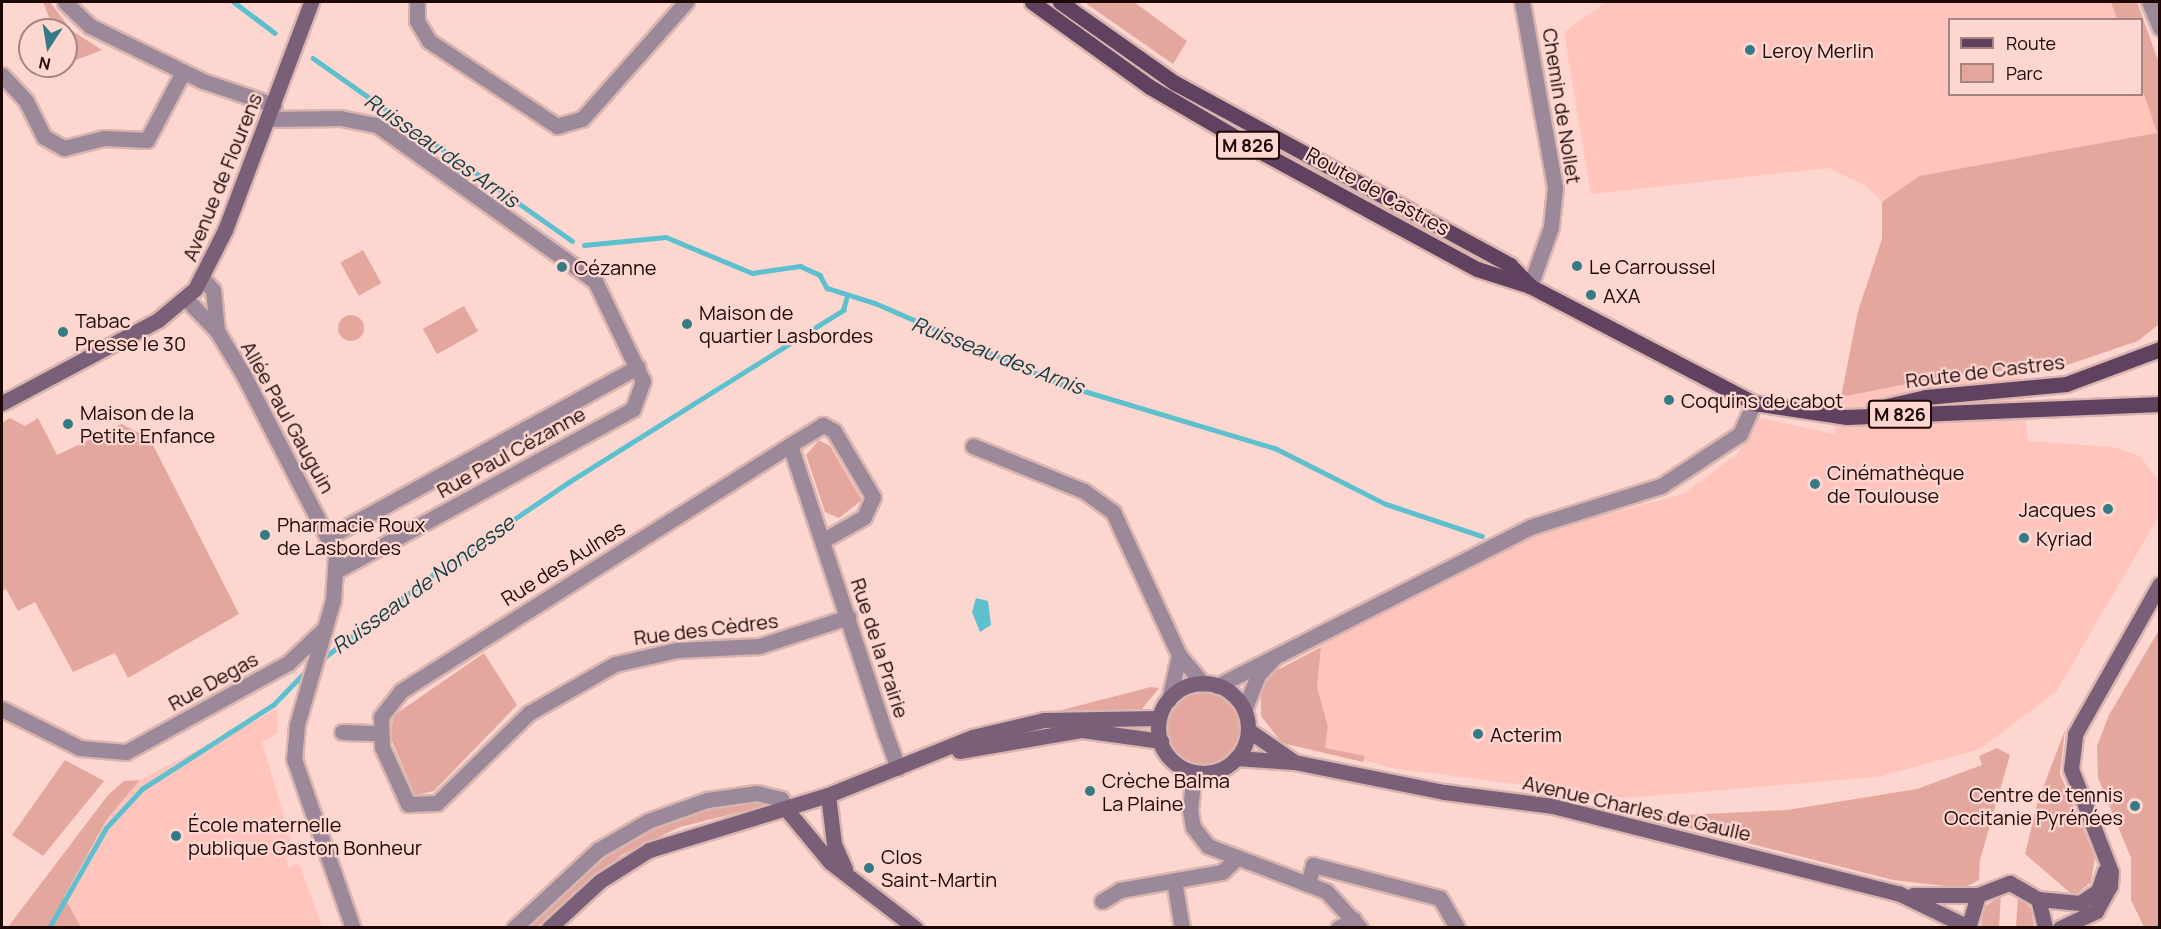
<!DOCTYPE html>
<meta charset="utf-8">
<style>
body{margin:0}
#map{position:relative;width:2161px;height:929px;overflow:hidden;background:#fed6d0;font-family:Manrope,sans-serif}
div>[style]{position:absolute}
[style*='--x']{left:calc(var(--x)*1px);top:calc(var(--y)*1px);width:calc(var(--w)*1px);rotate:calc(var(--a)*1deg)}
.built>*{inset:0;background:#ffc4bc}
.green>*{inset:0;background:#e4a79e;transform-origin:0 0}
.round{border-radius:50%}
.water>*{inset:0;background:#5cc0cf}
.stream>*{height:4.5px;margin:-2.25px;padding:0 2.25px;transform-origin:2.25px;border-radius:2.25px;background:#5cc0cf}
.roads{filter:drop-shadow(2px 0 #dab5b0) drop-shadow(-2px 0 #dab5b0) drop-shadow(0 2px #dab5b0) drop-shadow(0 -2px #dab5b0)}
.street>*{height:15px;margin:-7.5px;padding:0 7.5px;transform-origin:7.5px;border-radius:7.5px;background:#9b899a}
.secondary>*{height:15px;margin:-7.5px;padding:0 7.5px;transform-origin:7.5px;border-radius:7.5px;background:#7a5f78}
.secondary>.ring{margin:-7.5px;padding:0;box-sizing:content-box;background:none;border:15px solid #7a5f78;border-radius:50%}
.primary>*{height:15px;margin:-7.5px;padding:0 7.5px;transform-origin:7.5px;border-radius:7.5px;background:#614160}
.dots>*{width:16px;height:16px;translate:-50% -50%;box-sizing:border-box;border:3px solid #fed6d0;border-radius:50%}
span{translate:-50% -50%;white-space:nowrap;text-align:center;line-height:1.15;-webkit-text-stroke:4.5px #fed6d0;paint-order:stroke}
.shield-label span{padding:2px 4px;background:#fed6d0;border:2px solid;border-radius:4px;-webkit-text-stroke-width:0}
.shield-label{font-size:18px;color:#1d0806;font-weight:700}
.poi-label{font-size:20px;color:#1d0806}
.left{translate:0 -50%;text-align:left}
.right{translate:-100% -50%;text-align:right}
.street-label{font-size:20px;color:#1d0806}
.water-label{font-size:21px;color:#0f3e44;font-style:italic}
.frame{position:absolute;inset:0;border:3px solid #1d0806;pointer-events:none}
.legend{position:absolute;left:1948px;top:18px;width:195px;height:78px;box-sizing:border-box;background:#fed6d0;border:2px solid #a4847f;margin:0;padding:8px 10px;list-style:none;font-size:18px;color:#1d0806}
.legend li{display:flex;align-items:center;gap:12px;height:30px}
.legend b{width:30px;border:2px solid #a4847f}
.north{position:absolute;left:18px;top:18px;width:60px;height:60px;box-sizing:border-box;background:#fed6d0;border:2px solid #a4847f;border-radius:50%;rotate:192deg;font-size:16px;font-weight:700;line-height:24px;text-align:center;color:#1d0806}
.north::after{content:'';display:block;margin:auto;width:21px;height:27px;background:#347b85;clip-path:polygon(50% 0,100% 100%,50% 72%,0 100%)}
</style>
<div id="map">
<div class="built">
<div style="clip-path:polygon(1606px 2px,2111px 2px,2117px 19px,1950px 20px,1950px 94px,2142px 94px,2142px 88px,2158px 134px,1919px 176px,1882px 202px,1866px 186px,1829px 168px,1591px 194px,1564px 32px)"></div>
<div style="clip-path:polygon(2021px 373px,2028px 441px,2113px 447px,2140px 456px,2158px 480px,2160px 514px,2056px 692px,1980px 749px,1878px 777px,1626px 798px,1391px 768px,1325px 748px,1328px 726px,1317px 687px,1322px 641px,1495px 544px,1683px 494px,1738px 453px,1756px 417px,1834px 434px,1841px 397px,1958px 374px)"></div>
<div style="clip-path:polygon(277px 709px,278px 733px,262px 742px,295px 854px,285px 858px,289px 867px,299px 863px,322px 927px,81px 927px,64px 897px,107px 819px,140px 780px)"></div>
</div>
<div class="green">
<div style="clip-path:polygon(43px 2px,50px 2px,71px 30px,102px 50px,66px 64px,66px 30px,54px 30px)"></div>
<div style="clip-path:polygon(1084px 2px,1134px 2px,1187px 41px,1173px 64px)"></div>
<div style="clip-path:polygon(2111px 2px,2137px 2px,2159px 63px,2159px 324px,2138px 341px,2064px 366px,1958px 374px,1841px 397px,1858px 311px,1882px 239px,1882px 202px,1919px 176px,2157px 133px,2142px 88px,2142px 20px,2117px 19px)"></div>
<div style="left:363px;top:250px;width:38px;height:26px;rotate:61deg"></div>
<div style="left:464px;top:306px;width:29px;height:47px;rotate:61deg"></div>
<div class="round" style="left:338px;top:315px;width:26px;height:26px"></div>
<div style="clip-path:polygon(10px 418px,25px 426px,38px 418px,57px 455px,122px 424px,150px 439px,239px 614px,128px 678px,115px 653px,73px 672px,35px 602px,18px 611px,6px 589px,2px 591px,2px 423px)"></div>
<div style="clip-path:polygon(819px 440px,830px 446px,862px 500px,839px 518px,825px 512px,806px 455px)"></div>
<div style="clip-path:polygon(2159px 630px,2159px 927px,2144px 927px,2131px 900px,2131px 858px,2098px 778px,2097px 746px,2109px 715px)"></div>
<div style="clip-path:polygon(1321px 647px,1317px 687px,1328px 727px,1325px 748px,1365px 756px,1363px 762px,1282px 743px,1261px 716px,1261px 692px,1270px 674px)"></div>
<div style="clip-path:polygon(484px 653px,517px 705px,434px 791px,415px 795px,391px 739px,393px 716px)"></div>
<div style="clip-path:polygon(1151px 687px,1159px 688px,1141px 710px,1050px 713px)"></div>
<div class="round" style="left:1167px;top:693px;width:72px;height:72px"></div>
<div style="clip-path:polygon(2065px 730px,2060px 774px,2095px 857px,2091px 882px,2074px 896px,2025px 854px,2038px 801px)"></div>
<div style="clip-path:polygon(1997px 748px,2010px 755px,1980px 860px,1979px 880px,1963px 888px,1893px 880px,1646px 817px,1787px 810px,1917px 789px,1982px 765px,1979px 756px)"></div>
<div style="clip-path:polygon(65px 760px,104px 781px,43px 856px,12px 835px)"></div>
<div style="clip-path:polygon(140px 780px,107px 819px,64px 897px,81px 927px,8px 927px,108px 795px,124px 781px)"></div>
<div style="clip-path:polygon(750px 797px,763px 802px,761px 807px,680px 827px,623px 854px,537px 927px,527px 928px,574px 879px,625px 841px,680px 815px)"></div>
<div style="clip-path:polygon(2001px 896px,1999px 927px,1981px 927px,1984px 907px)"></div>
<div style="clip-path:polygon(2018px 896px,2031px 909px,2034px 927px,2016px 927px)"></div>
</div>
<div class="water">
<div style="clip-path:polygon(976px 598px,988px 601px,991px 625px,980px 632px,972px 612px)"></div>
</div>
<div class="stream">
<div style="--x:234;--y:2;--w:51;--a:37.1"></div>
<div style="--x:313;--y:58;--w:317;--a:35.2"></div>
<div style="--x:584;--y:245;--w:82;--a:-5.6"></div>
<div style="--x:666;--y:237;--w:93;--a:22.7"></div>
<div style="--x:752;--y:273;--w:49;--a:-8.3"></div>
<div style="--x:800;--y:266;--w:22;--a:24"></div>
<div style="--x:820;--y:275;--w:15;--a:62"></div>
<div style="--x:827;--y:288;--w:50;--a:17.4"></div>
<div style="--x:875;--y:303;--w:203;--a:23.5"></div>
<div style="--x:1061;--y:384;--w:223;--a:16.7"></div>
<div style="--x:1275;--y:448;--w:124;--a:26.8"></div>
<div style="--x:1386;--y:504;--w:101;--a:18.4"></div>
<div style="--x:321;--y:660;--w:148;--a:-37.3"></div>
<div style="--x:439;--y:570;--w:157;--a:-34.1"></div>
<div style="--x:569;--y:482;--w:324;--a:-32.1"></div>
<div style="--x:843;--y:310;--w:15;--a:-74"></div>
<div style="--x:49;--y:928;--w:115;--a:-60.3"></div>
<div style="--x:106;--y:828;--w:53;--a:-47.3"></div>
<div style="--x:142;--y:789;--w:156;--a:-32.7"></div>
<div style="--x:273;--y:705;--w:52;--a:-45.8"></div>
</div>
<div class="roads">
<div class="street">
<div style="--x:65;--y:2;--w:35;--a:44"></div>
<div style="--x:90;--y:26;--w:126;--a:26"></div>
<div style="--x:203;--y:81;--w:75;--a:18.7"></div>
<div style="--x:417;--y:2;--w:19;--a:90"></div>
<div style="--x:417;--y:21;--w:23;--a:59"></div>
<div style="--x:429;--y:41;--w:154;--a:33.6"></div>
<div style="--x:557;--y:126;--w:26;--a:-16"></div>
<div style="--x:582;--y:119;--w:157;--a:-48.4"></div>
<div style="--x:1522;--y:2;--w:189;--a:79.9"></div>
<div style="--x:1555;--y:188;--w:39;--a:96"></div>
<div style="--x:1551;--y:227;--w:63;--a:109.6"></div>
<div style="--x:2149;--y:2;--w:28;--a:67"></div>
<div style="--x:2;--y:75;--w:35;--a:47"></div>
<div style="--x:26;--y:101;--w:40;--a:63.4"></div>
<div style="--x:44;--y:137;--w:23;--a:29"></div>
<div style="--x:64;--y:148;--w:41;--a:-14"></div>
<div style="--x:104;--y:138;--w:43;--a:2.7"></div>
<div style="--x:147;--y:140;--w:77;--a:-62.1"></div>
<div style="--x:269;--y:119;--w:71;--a:-0.8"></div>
<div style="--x:340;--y:118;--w:38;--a:11"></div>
<div style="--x:377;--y:125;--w:268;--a:35.6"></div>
<div style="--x:595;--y:281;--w:111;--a:64.4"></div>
<div style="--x:643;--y:381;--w:30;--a:110"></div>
<div style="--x:633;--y:409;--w:336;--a:151.4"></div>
<div style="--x:203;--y:279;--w:15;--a:48"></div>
<div style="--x:213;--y:290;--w:41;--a:84.4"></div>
<div style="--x:186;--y:299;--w:45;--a:45.9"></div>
<div style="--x:217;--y:331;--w:50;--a:58.8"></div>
<div style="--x:243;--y:374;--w:203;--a:62.7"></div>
<div style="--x:336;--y:554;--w:46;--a:93.7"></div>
<div style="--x:333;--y:600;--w:130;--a:106.1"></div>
<div style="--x:297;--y:725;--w:34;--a:95"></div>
<div style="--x:294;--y:759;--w:179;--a:70.8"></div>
<div style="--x:790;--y:445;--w:460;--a:147.7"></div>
<div style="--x:401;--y:691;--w:33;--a:128"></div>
<div style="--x:381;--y:717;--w:30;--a:88"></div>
<div style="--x:382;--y:747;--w:63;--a:65.5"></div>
<div style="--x:408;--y:804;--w:29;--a:-2"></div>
<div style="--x:437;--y:803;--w:129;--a:-44.4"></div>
<div style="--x:529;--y:713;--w:99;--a:-29.7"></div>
<div style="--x:615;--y:664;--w:64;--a:-12.7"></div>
<div style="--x:677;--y:650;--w:82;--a:-2.8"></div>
<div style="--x:759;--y:646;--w:94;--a:-18"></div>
<div style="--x:973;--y:446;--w:120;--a:22.1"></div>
<div style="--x:1084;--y:491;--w:36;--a:36"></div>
<div style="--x:1113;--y:512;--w:157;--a:65.2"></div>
<div style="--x:1179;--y:655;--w:38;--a:50"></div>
<div style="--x:330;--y:536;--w:351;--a:-28.8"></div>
<div style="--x:822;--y:541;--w:48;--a:-29.7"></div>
<div style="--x:864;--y:517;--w:22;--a:-66"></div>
<div style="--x:873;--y:497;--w:77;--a:-120.6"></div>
<div style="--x:834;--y:431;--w:13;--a:-151"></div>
<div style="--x:823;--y:425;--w:39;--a:149"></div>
<div style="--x:790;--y:445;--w:305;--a:71.7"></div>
<div style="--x:886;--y:735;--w:35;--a:70"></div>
<div style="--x:1217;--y:686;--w:351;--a:-26.9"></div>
<div style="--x:1530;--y:527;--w:137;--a:-17.4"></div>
<div style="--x:1661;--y:486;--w:95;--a:-33.4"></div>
<div style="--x:1740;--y:434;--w:34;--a:-66"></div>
<div style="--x:1169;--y:700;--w:46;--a:-77.5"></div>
<div style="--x:2;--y:709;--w:87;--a:26.6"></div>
<div style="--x:80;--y:748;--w:46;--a:5"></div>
<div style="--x:126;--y:752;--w:185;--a:-28.8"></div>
<div style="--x:288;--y:663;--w:50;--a:-43.4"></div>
<div style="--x:1244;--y:710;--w:38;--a:-68"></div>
<div style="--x:1258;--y:675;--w:22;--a:-47"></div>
<div style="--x:342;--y:732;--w:37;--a:2"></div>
<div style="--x:1194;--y:772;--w:38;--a:96"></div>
<div style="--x:1190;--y:810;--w:17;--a:80"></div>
<div style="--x:1193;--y:827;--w:24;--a:52"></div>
<div style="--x:1208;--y:846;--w:126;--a:20.9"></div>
<div style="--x:1326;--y:891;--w:50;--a:47.4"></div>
<div style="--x:1174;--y:881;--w:48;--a:80.3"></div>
<div style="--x:1308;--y:884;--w:20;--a:-75"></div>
<div style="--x:1313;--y:865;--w:131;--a:14.6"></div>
<div style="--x:1440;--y:898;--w:34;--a:60"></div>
<div style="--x:1102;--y:901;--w:21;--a:-31"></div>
<div style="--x:1120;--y:890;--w:104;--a:-10"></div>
<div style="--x:1222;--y:872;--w:18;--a:-43"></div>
<div style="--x:514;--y:928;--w:115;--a:-42.9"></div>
<div style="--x:598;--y:850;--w:58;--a:-30.1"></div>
<div style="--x:648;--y:821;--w:63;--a:-19.6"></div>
<div style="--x:707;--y:800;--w:50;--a:-8"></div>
<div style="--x:757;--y:793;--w:25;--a:14"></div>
<div style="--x:781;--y:799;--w:11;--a:63"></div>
<div style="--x:1338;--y:928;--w:18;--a:-29"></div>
</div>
<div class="secondary">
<div style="--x:2;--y:403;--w:177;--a:-28"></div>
<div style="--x:158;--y:320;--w:48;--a:-40"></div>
<div style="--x:195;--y:289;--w:66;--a:-63"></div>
<div style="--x:225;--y:230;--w:244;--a:-69.3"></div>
<div class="ring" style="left:1158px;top:683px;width:75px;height:75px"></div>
<div style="--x:1248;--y:730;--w:55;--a:34.6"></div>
<div style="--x:959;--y:751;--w:125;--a:-9.7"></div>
<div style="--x:1082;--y:730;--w:80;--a:7.9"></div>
<div style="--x:1236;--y:758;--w:58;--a:3.9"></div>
<div style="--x:1294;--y:762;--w:153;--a:11.3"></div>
<div style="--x:1444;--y:792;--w:110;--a:7.3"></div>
<div style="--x:1553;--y:806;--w:356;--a:14.2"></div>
<div style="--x:1898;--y:893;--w:78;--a:25.9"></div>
<div style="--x:828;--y:795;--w:49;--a:83"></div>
<div style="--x:834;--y:844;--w:27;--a:66"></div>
<div style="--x:786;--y:809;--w:69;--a:50.3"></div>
<div style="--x:830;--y:862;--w:108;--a:37.8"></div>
<div style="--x:1913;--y:895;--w:65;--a:0"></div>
<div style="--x:2038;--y:899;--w:42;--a:5.4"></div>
<div style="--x:2080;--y:903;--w:22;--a:-34"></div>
<div style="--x:2098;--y:891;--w:21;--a:-71"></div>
<div style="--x:549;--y:928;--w:69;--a:-42.7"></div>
<div style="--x:600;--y:881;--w:58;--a:-32.3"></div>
<div style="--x:649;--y:850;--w:187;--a:-17.1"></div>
<div style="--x:828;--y:795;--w:155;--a:-21.9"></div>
<div style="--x:972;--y:737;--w:74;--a:-13.3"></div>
<div style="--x:1044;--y:720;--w:115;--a:-1"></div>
<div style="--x:1968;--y:928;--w:34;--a:-73"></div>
<div style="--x:1978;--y:895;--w:34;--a:-21"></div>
<div style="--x:2010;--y:883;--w:32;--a:30"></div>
<div style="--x:2038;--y:899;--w:30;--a:76"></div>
<div style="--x:2060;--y:928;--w:40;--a:-25"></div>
<div style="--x:2096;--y:911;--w:29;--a:-61"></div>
<div style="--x:2110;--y:886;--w:14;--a:-86"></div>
<div style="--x:2111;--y:872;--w:110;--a:-111.2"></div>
<div style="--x:2071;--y:769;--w:35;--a:-83"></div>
<div style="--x:2075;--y:734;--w:172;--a:-60.5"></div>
</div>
<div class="primary">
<div style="--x:1032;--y:2;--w:145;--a:35.8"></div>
<div style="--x:1150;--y:87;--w:131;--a:30.3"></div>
<div style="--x:1263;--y:153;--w:243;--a:28.5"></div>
<div style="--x:1477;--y:269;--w:56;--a:17.8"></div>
<div style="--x:1530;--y:286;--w:253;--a:27.6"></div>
<div style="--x:1754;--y:403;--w:94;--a:8.6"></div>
<div style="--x:1847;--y:417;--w:313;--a:-2.4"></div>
<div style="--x:1060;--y:2;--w:141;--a:35.2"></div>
<div style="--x:1175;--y:83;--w:381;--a:28.5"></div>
<div style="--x:1510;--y:265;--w:29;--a:46"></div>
<div style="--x:1874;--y:409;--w:53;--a:-13"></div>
<div style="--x:1926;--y:397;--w:141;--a:-5.3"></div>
<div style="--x:2066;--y:384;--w:100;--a:-20.4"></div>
</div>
</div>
<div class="dots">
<div style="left:1750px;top:50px;background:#347b85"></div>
<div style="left:1577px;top:266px;background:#347b85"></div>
<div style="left:562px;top:267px;background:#347b85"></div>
<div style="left:1591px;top:295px;background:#347b85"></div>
<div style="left:687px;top:324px;background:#347b85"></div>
<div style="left:63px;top:332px;background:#347b85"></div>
<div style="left:1669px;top:400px;background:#347b85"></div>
<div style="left:68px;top:424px;background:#347b85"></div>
<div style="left:1815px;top:484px;background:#347b85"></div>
<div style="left:2108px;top:509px;background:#347b85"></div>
<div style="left:265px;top:535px;background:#347b85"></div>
<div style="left:2024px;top:538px;background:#347b85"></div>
<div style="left:1478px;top:734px;background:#347b85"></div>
<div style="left:1090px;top:791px;background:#347b85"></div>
<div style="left:2135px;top:806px;background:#347b85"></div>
<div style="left:176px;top:836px;background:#347b85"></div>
<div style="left:869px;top:868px;background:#347b85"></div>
</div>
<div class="shield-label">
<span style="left:1248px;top:145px">M 826</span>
<span style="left:1900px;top:414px">M 826</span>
</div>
<div class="poi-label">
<span class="left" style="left:1762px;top:50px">Leroy Merlin</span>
<span class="left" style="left:1589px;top:266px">Le Carroussel</span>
<span class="left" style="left:574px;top:267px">Cézanne</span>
<span class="left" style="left:1603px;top:295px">AXA</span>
<span class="left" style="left:699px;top:324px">Maison de<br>quartier Lasbordes</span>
<span class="left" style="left:75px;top:332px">Tabac<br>Presse le 30</span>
<span class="left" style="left:1681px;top:400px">Coquins de cabot</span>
<span class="left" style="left:80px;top:424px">Maison de la<br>Petite Enfance</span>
<span class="left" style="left:1827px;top:484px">Cinémathèque<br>de Toulouse</span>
<span class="right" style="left:2096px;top:509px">Jacques</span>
<span class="left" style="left:277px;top:536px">Pharmacie Roux<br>de Lasbordes</span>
<span class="left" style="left:2036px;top:538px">Kyriad</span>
<span class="left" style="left:1490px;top:734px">Acterim</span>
<span class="left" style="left:1102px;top:792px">Crèche Balma<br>La Plaine</span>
<span class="right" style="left:2123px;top:806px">Centre de tennis<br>Occitanie Pyrénées</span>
<span class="left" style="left:188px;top:836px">École maternelle<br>publique Gaston Bonheur</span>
<span class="left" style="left:881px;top:868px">Clos<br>Saint-Martin</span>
</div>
<div class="street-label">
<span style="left:1562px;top:106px;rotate:81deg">Chemin de Nollet</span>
<span style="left:222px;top:177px;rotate:-68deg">Avenue de Flourens</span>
<span style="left:1378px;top:191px;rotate:29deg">Route de Castres</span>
<span style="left:1985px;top:371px;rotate:-7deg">Route de Castres</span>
<span style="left:288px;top:417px;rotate:61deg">Allée Paul Gauguin</span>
<span style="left:511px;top:452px;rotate:-29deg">Rue Paul Cézanne</span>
<span style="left:563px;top:563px;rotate:-32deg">Rue des Aulnes</span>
<span style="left:706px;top:629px;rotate:-7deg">Rue des Cèdres</span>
<span style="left:880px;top:648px;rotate:72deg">Rue de la Prairie</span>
<span style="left:213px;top:681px;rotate:-29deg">Rue Degas</span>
<span style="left:1637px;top:808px;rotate:13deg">Avenue Charles de Gaulle</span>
</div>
<div class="water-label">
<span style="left:442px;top:150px;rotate:35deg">Ruisseau des Arnis</span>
<span style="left:998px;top:355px;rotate:21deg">Ruisseau des Arnis</span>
<span style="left:423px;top:584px;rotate:-36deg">Ruisseau de Noncesse</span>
</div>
<div class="frame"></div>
<ul class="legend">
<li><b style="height:8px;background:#614160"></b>Route</li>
<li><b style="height:16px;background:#e4a79e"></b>Parc</li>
</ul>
<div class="north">N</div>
</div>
